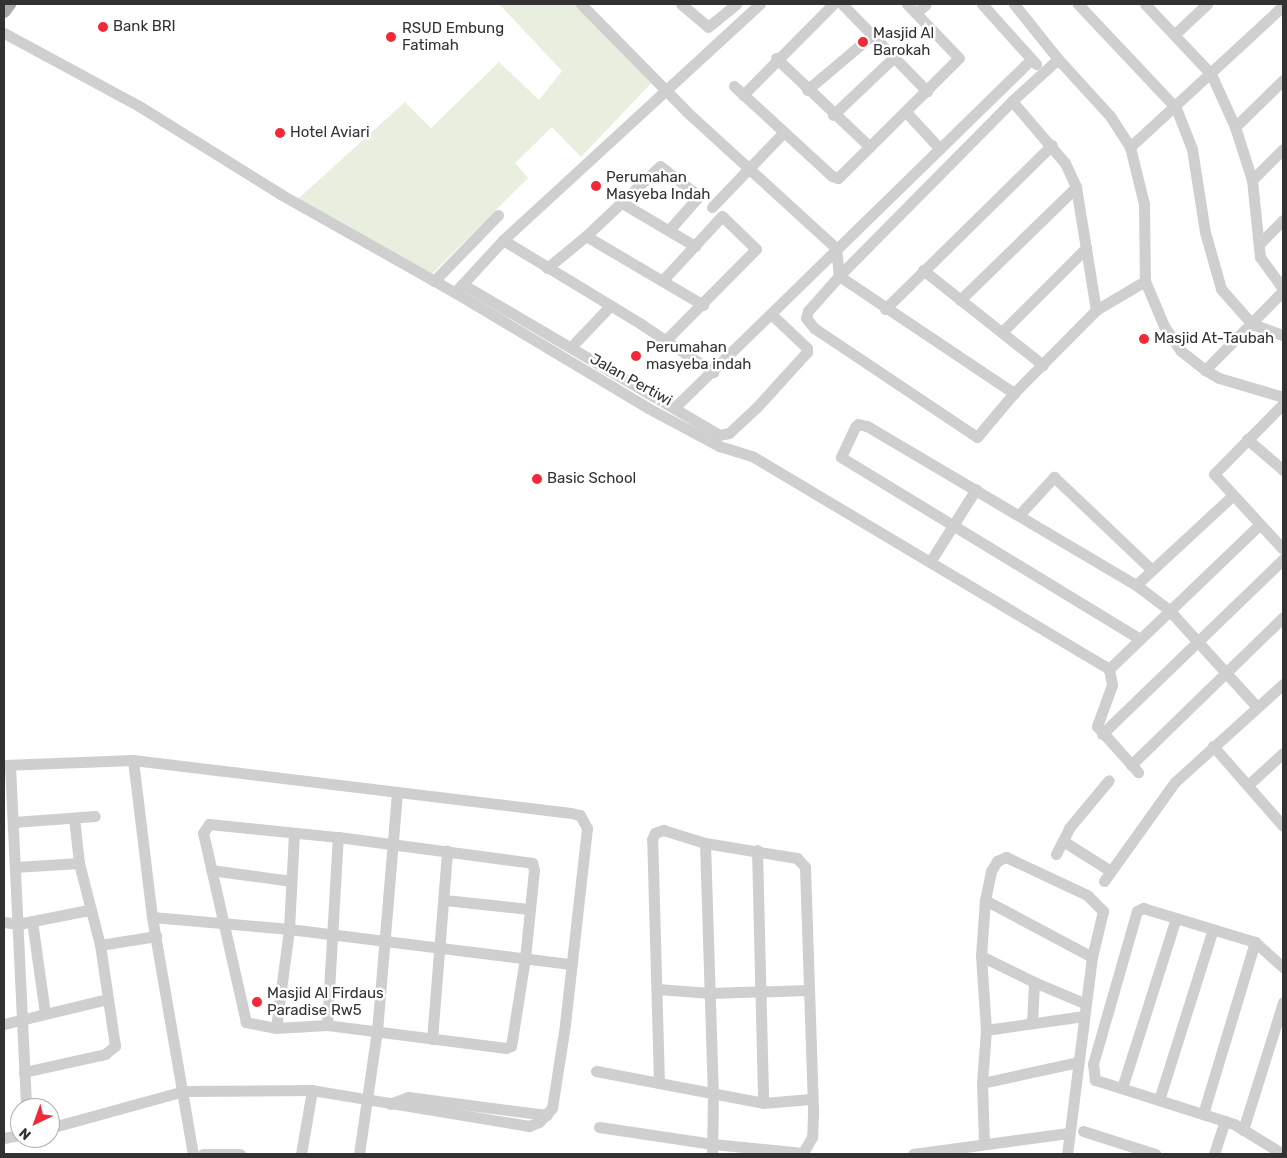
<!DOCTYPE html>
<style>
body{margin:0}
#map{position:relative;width:1287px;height:1158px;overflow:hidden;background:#fff;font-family:Rubik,sans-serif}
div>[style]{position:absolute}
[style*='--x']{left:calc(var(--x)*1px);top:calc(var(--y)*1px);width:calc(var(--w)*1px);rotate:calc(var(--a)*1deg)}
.green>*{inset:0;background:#e8efdf}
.minor>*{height:11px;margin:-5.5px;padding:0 5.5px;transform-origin:5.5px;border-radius:5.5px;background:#cfcfcf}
.major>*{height:14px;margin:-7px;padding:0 7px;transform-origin:7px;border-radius:7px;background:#aaa}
.dots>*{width:14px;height:14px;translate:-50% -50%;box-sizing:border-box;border:2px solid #fff;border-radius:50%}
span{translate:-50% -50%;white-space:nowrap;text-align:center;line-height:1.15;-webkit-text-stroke:5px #fff;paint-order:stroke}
.poi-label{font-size:15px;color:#323232}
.left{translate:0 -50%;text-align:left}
.street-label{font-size:15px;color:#323232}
.frame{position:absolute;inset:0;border:5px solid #323232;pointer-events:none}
.north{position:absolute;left:10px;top:1098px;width:50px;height:50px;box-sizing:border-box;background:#fff;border:1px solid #adadad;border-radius:50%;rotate:222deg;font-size:14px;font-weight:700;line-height:20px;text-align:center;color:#323232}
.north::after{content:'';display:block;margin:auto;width:18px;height:22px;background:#f42938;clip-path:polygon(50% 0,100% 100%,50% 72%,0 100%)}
</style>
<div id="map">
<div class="green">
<div style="clip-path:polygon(499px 4px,583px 4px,657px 77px,581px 157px,552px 127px,515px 163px,528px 178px,431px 275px,298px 199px,405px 102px,431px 128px,499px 62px,539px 100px,562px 71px)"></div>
</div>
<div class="minor">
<div style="--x:581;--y:4;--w:151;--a:45.5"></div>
<div style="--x:687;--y:112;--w:202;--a:42.4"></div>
<div style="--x:836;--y:248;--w:28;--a:84"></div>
<div style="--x:839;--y:276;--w:211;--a:33.8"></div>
<div style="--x:681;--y:4;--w:35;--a:40"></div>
<div style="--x:708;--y:27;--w:36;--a:-39"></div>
<div style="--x:842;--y:4;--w:122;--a:45.7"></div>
<div style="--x:982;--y:4;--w:81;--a:48"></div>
<div style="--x:1014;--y:4;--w:70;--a:51.3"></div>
<div style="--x:1058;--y:59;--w:77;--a:47.6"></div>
<div style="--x:1110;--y:116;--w:37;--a:57"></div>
<div style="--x:1130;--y:147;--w:59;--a:76.2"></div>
<div style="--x:1144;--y:204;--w:77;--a:89.3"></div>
<div style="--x:1145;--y:281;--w:49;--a:67.1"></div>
<div style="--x:1164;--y:326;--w:30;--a:56"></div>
<div style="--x:1181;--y:351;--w:31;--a:38"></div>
<div style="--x:1205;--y:370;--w:16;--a:30"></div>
<div style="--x:1219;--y:378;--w:67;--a:16.5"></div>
<div style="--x:1078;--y:4;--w:143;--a:46.7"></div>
<div style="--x:1176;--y:108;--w:44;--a:68.7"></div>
<div style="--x:1192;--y:149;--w:84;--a:81.1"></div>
<div style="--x:1205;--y:232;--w:59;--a:74.3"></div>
<div style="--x:1221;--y:289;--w:47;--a:48.5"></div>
<div style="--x:1252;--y:324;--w:33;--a:20"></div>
<div style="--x:1145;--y:4;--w:96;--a:46.7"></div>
<div style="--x:1211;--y:74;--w:58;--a:65.6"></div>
<div style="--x:1235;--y:127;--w:56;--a:72.2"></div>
<div style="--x:1252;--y:180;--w:77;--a:84.1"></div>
<div style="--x:1260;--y:257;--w:39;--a:54"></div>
<div style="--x:916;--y:13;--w:13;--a:-42"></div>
<div style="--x:4;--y:33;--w:153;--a:28.4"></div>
<div style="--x:139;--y:106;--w:168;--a:31.9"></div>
<div style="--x:282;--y:195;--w:200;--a:29.4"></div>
<div style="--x:456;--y:293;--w:224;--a:30.9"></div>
<div style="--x:648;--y:408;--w:81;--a:28.2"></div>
<div style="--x:719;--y:446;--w:34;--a:17"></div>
<div style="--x:752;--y:456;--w:409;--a:30.8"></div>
<div style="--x:1103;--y:665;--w:7;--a:34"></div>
<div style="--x:1109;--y:669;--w:16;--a:79"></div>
<div style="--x:1112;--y:685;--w:44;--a:110.1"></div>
<div style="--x:1097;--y:726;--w:62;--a:48.3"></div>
<div style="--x:1175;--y:34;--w:44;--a:-43.2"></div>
<div style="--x:776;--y:58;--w:129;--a:43.4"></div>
<div style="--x:1058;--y:59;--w:62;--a:137.6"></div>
<div style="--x:1012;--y:101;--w:246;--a:134.7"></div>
<div style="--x:839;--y:276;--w:47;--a:131.5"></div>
<div style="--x:808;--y:311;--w:7;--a:106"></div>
<div style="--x:806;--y:318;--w:13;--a:51"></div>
<div style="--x:814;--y:328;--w:196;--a:33.8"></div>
<div style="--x:977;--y:437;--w:57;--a:-49.9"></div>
<div style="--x:1014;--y:393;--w:117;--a:-45.3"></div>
<div style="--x:1096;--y:310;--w:57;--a:-30.6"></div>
<div style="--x:734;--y:86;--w:133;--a:42.6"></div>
<div style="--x:832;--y:176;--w:6;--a:18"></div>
<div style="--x:838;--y:178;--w:170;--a:-44.8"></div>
<div style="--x:959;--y:58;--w:75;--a:-133.9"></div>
<div style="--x:807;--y:90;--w:85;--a:-40.2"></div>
<div style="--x:743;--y:95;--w:128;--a:-45.3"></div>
<div style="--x:1012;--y:101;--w:82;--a:49.5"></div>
<div style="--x:1065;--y:163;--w:26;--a:65"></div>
<div style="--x:1076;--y:187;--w:125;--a:80.8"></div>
<div style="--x:906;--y:112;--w:50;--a:47.4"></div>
<div style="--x:833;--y:115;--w:83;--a:-43.5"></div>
<div style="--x:1235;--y:127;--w:67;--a:-44.4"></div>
<div style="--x:1130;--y:147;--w:208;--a:-42.7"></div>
<div style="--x:1252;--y:180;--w:44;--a:-45"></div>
<div style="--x:622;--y:203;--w:85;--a:30.5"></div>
<div style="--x:712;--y:207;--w:104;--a:-46.2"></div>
<div style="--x:669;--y:230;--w:45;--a:-48.6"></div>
<div style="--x:699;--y:196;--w:49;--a:-142.4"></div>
<div style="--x:660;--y:166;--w:102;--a:136.6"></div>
<div style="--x:586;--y:236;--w:136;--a:30.5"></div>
<div style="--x:503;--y:240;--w:162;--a:31.3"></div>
<div style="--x:641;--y:324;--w:87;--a:33.7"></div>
<div style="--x:1259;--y:244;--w:34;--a:-45"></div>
<div style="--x:547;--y:268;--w:50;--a:-39.4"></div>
<div style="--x:923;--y:270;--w:153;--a:38.4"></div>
<div style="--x:434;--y:281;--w:92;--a:-45.9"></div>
<div style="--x:662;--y:281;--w:88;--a:-47.3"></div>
<div style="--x:722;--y:216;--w:47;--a:44.1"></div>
<div style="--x:756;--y:249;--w:128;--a:134.7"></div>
<div style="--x:462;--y:284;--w:298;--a:30.4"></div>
<div style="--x:719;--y:435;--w:10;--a:-11"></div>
<div style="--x:729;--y:433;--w:37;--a:-43"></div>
<div style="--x:756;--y:408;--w:76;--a:-47.7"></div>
<div style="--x:807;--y:352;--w:4;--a:-90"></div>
<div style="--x:807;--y:348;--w:48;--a:-136.7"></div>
<div style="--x:458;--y:289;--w:67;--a:-47.4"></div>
<div style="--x:503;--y:240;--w:349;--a:-42.6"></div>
<div style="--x:960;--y:300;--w:162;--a:-44.2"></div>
<div style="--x:885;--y:309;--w:234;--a:-44.5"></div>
<div style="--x:1002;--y:332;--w:119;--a:-45"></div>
<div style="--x:571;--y:347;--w:57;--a:-46.4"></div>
<div style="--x:1205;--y:370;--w:111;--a:-45.4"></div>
<div style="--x:1283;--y:404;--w:98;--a:134.6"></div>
<div style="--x:1214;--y:474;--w:102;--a:47.4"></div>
<div style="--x:675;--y:407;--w:497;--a:-44.3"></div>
<div style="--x:1247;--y:439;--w:48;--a:40.7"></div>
<div style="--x:1019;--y:515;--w:52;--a:-47.4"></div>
<div style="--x:1054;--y:477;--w:135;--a:43.5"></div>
<div style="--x:930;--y:562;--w:86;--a:-57.8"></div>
<div style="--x:1136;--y:585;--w:131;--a:-42.8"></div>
<div style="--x:1140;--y:639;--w:350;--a:-148.7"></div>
<div style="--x:841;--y:457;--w:33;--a:-65"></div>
<div style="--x:855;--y:427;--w:4;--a:-45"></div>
<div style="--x:858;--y:424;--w:9;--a:13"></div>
<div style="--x:867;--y:426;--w:312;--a:30.6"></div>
<div style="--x:1136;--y:585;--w:41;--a:37.1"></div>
<div style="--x:1169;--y:610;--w:131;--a:47.8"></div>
<div style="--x:1109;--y:669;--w:208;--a:-43.8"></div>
<div style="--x:1102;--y:734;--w:252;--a:-44"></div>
<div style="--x:1213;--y:746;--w:106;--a:48.8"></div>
<div style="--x:133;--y:760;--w:158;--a:83.1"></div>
<div style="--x:152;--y:917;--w:241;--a:80.2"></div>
<div style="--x:4;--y:765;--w:129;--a:-2.2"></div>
<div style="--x:133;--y:760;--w:441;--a:6.9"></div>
<div style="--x:571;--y:813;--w:9;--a:13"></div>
<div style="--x:580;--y:815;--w:15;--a:62"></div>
<div style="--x:587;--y:828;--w:198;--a:96.4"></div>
<div style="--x:565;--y:1025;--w:84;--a:98.9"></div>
<div style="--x:552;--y:1108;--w:19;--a:133"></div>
<div style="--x:539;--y:1122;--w:11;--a:158"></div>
<div style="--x:529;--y:1126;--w:220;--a:-170.6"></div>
<div style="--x:312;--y:1090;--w:128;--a:179.6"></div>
<div style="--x:184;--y:1091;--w:139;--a:164.6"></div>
<div style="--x:10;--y:765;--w:343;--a:87.3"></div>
<div style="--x:1131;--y:765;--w:212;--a:-44.2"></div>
<div style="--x:1248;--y:785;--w:47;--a:-42.4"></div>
<div style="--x:14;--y:822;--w:81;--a:-4.2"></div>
<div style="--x:209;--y:824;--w:130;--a:5.8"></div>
<div style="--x:338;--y:837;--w:196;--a:7.6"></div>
<div style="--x:532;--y:863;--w:7;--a:74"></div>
<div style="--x:534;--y:870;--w:88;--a:95.8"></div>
<div style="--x:525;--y:958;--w:89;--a:99"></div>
<div style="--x:511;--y:1046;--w:5;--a:158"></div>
<div style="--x:506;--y:1048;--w:180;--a:-172.7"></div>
<div style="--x:327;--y:1025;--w:51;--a:176.6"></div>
<div style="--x:276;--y:1028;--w:31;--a:-169"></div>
<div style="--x:246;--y:1022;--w:194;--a:-102.8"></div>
<div style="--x:203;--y:833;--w:11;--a:-56"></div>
<div style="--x:1063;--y:841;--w:54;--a:32.2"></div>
<div style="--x:705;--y:843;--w:250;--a:88.2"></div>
<div style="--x:713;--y:1093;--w:61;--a:90.9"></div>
<div style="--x:757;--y:850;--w:253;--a:88.6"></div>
<div style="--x:1056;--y:854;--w:29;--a:-63"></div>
<div style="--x:1069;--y:828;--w:62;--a:-50.2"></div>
<div style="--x:15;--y:867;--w:64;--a:-3.6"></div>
<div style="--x:211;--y:870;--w:81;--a:7.8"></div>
<div style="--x:1104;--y:881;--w:122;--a:-54.4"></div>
<div style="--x:1175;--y:782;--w:146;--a:-42.2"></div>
<div style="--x:444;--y:900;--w:86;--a:6"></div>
<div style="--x:985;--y:900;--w:30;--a:-78"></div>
<div style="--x:991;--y:871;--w:12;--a:-59"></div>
<div style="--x:997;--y:861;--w:10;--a:-24"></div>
<div style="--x:1006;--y:857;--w:89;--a:25.1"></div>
<div style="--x:1087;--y:895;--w:23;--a:45"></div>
<div style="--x:1103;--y:911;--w:47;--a:103.4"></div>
<div style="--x:1092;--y:957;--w:199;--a:97.2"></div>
<div style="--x:152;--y:917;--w:138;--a:5"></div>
<div style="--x:289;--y:929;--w:284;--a:7.1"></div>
<div style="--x:32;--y:921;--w:93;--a:82"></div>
<div style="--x:4;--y:922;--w:14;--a:8"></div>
<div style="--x:18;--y:924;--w:72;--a:-11.2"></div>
<div style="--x:100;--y:945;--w:57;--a:-9.1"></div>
<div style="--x:981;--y:956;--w:74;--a:86.1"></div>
<div style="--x:986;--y:1030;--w:53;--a:94.3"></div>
<div style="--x:982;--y:1083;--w:60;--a:88.1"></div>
<div style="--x:1034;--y:982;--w:56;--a:22.9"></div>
<div style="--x:658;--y:989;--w:52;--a:4.4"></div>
<div style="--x:710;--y:993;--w:98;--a:-1.8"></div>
<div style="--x:1032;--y:1022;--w:40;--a:-87.1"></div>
<div style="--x:1034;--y:982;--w:59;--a:-153.9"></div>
<div style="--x:981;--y:956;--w:56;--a:-85.9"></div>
<div style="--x:985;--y:900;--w:121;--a:28"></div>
<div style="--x:4;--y:1024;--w:106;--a:-13.6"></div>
<div style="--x:327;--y:1025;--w:188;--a:-86.7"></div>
<div style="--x:276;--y:1028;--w:100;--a:-82.5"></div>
<div style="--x:289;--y:929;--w:96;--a:-87"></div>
<div style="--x:986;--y:1030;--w:99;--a:-8.1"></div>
<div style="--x:432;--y:1039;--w:189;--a:-85.4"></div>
<div style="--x:596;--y:1071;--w:170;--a:10.8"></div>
<div style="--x:763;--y:1103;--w:48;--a:-4.8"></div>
<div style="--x:24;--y:1072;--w:83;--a:-12.5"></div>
<div style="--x:105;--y:1054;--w:13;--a:-39"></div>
<div style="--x:115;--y:1046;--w:102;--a:-98.4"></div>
<div style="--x:100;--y:945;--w:85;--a:-104.4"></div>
<div style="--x:79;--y:863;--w:45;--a:-96.3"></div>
<div style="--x:659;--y:1083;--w:244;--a:-91.6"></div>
<div style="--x:652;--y:839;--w:7;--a:-63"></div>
<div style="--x:655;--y:833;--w:9;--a:-21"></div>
<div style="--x:663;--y:830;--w:44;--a:17.2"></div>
<div style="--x:705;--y:843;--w:93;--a:9.3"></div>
<div style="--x:797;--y:858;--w:12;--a:48"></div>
<div style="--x:805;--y:867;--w:247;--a:88.1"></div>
<div style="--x:813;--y:1114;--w:23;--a:92"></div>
<div style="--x:812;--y:1137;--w:20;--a:120"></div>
<div style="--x:982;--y:1083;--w:98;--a:-12.3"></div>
<div style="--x:1122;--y:1088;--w:178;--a:-72.4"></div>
<div style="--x:1159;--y:1100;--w:179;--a:-72.5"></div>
<div style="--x:390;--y:1104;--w:19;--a:-21"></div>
<div style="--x:408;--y:1097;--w:140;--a:7.4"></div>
<div style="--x:1203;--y:1114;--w:180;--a:-73.2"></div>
<div style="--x:599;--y:1127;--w:115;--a:8.5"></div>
<div style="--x:713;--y:1144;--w:90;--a:5.7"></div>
<div style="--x:1243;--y:1130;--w:134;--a:-72.6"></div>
<div style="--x:1083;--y:1131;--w:76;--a:17.7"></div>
<div style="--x:4;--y:1138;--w:16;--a:-11"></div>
<div style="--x:203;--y:1154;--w:37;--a:0"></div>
<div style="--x:301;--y:1154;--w:65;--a:-80.2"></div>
<div style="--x:359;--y:1154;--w:124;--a:-81.7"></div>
<div style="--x:377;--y:1031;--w:238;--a:-85.2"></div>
<div style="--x:913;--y:1154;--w:157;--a:-7.7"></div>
<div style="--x:1214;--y:1154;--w:35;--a:-72"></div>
<div style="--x:1283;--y:1154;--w:57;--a:-148.5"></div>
<div style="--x:1234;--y:1124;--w:146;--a:-162.4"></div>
<div style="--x:1095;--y:1080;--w:16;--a:-97"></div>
<div style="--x:1093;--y:1064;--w:159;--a:-74"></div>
<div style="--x:1137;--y:911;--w:7;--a:-27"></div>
<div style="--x:1143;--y:908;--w:117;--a:16.9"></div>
<div style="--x:1255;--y:942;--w:38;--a:42"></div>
</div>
<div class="major">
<div style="--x:4;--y:11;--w:9;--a:-54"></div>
</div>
<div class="dots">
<div style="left:103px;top:27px;background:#f42938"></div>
<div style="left:391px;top:37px;background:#f42938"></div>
<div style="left:863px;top:42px;background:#f42938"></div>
<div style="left:280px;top:133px;background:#f42938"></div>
<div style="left:596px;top:186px;background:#f42938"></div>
<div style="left:1144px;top:339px;background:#f42938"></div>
<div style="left:636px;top:356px;background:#f42938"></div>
<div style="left:537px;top:479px;background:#f42938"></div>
<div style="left:257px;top:1002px;background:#f42938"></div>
</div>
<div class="poi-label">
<span class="left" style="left:113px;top:27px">Bank BRI</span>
<span class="left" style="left:402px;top:37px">RSUD Embung<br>Fatimah</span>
<span class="left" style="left:873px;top:42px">Masjid Al<br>Barokah</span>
<span class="left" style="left:290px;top:133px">Hotel Aviari</span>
<span class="left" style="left:606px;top:186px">Perumahan<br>Masyeba Indah</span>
<span class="left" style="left:1154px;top:339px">Masjid At-Taubah</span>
<span class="left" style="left:646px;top:356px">Perumahan<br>masyeba indah</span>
<span class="left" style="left:547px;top:479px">Basic School</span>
<span class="left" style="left:267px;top:1002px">Masjid Al Firdaus<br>Paradise Rw5</span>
</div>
<div class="street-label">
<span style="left:631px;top:380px;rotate:29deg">Jalan Pertiwi</span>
</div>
<div class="frame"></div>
<div class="north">N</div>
</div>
